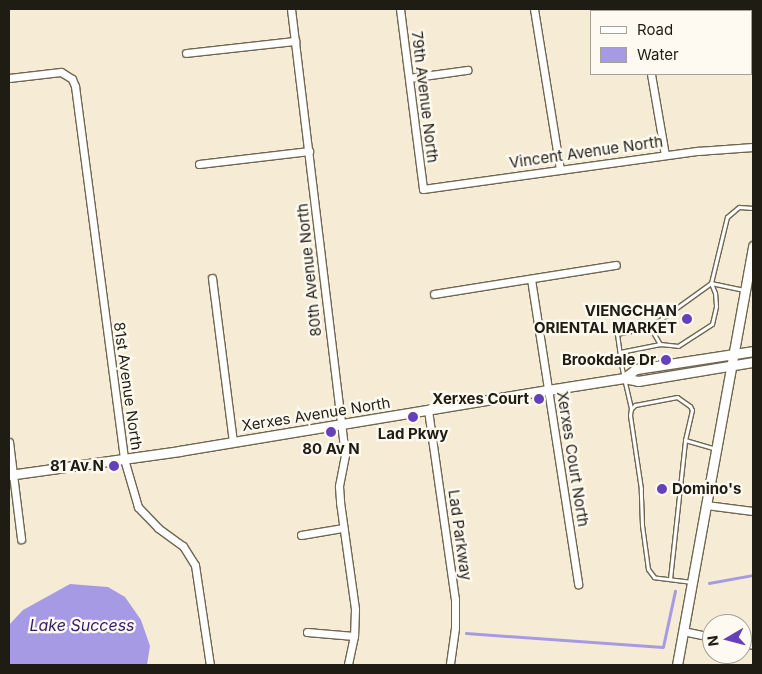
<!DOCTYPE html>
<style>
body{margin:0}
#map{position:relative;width:762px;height:674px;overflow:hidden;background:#f6ecd5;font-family:Inter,sans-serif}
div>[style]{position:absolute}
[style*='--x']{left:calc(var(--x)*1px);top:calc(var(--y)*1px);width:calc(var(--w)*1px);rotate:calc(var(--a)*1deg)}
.water>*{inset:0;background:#a79ae4}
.stream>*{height:2.5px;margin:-1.25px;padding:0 1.25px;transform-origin:1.25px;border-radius:1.25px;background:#a79ae4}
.roads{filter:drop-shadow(1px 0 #6f6651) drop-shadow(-1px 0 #6f6651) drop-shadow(0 1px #6f6651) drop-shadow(0 -1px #6f6651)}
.service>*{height:3px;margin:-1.5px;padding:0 1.5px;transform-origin:1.5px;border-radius:1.5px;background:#fff}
.minor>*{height:7px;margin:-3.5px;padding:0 3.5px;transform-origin:3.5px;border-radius:3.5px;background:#fff}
.tertiary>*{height:9px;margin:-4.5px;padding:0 4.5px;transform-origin:4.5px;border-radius:4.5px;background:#fff}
.dots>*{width:14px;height:14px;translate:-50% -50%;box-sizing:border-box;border:2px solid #fefaf1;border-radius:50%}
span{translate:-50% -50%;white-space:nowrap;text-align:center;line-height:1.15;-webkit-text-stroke:4.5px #fefaf1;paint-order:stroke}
.street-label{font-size:15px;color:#1f1c13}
.poi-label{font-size:15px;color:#1f1c13;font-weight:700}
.right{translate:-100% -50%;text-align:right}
.left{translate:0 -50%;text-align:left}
.water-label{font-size:16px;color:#35196e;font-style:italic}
.frame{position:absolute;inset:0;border:10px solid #1f1c13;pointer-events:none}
.legend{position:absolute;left:590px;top:10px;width:162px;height:65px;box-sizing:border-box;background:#fefaf1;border:1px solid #a5a198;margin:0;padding:6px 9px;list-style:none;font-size:15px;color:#1f1c13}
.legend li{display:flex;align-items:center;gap:10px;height:25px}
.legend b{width:25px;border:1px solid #a5a198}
.north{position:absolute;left:702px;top:614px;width:50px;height:50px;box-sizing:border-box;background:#fefaf1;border:1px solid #a5a198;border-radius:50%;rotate:262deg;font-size:14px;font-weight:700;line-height:20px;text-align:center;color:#1f1c13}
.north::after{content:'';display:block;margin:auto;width:18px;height:22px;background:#6441ba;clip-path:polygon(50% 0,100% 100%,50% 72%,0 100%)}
</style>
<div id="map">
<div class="water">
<div style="clip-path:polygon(70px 584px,108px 587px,125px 597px,141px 620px,150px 646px,147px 665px,9px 665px,9px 625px,23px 610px)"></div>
</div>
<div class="stream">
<div style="--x:709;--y:583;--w:45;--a:-10.3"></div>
<div style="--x:466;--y:633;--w:197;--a:4.1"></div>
<div style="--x:663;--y:647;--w:57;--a:-77.9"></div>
</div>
<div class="roads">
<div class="service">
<div style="--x:744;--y:290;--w:34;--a:-168"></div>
<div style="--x:711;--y:283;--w:68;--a:-76.4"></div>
<div style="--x:727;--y:217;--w:16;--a:-40"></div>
<div style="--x:739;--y:207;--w:14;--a:4"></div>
<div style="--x:650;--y:327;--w:20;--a:60"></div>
<div style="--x:620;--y:352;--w:41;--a:-11.3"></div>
<div style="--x:660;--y:344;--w:18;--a:6"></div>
<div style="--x:678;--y:346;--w:40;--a:-32.9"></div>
<div style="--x:712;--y:324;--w:18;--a:-77"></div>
<div style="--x:716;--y:306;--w:13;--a:-94"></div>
<div style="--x:715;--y:293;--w:11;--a:-112"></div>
<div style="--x:711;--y:283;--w:75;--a:144.2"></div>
<div style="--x:650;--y:327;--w:34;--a:168"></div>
<div style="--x:617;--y:334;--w:30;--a:82"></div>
<div style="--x:621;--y:364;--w:14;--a:78"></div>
<div style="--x:624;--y:378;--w:32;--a:77"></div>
<div style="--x:670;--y:579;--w:140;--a:-83.8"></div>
<div style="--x:692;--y:582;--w:38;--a:-173"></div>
<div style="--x:654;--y:577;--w:10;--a:-127"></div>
<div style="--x:648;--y:569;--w:44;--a:-97.8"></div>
<div style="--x:642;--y:525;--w:36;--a:-92"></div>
<div style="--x:641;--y:489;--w:75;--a:-98.5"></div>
<div style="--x:630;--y:415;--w:6;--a:-81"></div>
<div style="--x:631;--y:409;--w:6;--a:-45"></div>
<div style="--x:635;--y:405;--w:43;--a:-10.8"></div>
<div style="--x:677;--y:397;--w:16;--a:35"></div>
<div style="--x:690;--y:406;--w:4;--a:63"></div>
<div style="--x:692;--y:410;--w:31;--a:103"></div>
<div style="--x:685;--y:440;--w:32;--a:16"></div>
</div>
<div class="minor">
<div style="--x:291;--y:9;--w:449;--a:83.1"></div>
<div style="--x:345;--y:455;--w:32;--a:101"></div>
<div style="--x:339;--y:486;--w:16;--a:86"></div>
<div style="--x:340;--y:502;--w:108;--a:82"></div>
<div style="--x:355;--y:609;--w:27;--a:92"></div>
<div style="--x:354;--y:636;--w:30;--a:102"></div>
<div style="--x:400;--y:9;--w:181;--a:82.7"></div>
<div style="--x:423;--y:189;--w:278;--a:-7.9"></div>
<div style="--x:698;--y:151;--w:55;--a:-4.2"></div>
<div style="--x:534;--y:9;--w:163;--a:80.8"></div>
<div style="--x:640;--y:9;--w:2;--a:63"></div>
<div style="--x:186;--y:53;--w:110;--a:-6.3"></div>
<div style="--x:751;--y:57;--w:2;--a:-27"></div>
<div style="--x:651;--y:74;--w:82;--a:80.2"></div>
<div style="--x:9;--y:78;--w:52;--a:-6.6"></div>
<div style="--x:61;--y:72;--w:13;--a:32"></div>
<div style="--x:72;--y:79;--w:8;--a:67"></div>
<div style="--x:75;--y:86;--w:376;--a:82.5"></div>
<div style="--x:124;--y:459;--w:50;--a:73.7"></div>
<div style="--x:138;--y:507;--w:29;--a:46"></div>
<div style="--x:158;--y:528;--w:31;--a:36"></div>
<div style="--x:183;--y:546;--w:22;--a:58"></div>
<div style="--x:195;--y:565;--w:101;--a:81.5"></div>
<div style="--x:409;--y:78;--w:59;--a:-7.9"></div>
<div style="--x:199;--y:164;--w:111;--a:-6.7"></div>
<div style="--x:212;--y:278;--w:165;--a:82.7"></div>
<div style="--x:531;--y:279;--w:309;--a:81.2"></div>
<div style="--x:434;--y:294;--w:184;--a:-9.1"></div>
<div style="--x:428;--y:410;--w:191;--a:81.9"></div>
<div style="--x:455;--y:599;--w:29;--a:90"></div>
<div style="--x:455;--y:628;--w:37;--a:98"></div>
<div style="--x:9;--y:442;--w:98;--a:82.9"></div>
<div style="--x:706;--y:505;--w:47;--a:7.3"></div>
<div style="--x:301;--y:535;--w:43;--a:-9.5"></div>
<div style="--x:683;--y:631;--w:30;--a:12"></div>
<div style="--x:307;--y:632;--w:47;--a:4.9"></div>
<div style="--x:742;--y:643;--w:11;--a:10"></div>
</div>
<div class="tertiary">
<div style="--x:624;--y:378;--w:14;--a:12"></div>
<div style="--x:638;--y:381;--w:117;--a:-9.4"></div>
<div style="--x:9;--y:475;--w:172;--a:-8"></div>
<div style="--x:179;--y:451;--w:374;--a:-9.4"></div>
<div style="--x:548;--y:390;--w:77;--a:-9"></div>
<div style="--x:624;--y:378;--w:15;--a:-37"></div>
<div style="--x:636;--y:369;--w:118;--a:-8.7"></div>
<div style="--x:677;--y:665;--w:426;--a:-79.7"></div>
</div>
</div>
<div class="dots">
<div style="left:687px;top:319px;background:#6441ba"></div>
<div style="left:666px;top:360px;background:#6441ba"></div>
<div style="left:539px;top:399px;background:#6441ba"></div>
<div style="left:413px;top:417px;background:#6441ba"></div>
<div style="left:331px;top:432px;background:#6441ba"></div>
<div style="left:114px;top:466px;background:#6441ba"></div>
<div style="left:662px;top:489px;background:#6441ba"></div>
</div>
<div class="street-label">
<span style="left:425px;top:97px;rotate:83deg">79th Avenue North</span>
<span style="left:586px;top:152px;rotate:-8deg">Vincent Avenue North</span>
<span style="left:309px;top:270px;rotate:-96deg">80th Avenue North</span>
<span style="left:128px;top:386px;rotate:82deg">81st Avenue North</span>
<span style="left:316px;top:414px;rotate:-9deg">Xerxes Avenue North</span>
<span style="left:573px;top:459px;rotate:81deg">Xerxes Court North</span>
<span style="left:460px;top:535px;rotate:82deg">Lad Parkway</span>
</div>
<div class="poi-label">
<span class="right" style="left:677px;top:319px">VIENGCHAN<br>ORIENTAL MARKET</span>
<span class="right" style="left:656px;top:360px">Brookdale Dr</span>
<span class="right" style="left:529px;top:399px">Xerxes Court</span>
<span style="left:413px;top:434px">Lad Pkwy</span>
<span style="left:331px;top:449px">80 Av N</span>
<span class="right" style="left:104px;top:466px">81 Av N</span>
<span class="left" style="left:672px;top:489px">Domino's</span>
</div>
<div class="water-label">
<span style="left:82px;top:625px">Lake Success</span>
</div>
<div class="frame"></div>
<ul class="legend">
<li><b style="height:6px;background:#fff"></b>Road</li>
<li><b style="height:14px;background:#a79ae4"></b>Water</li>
</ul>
<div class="north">N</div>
</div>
